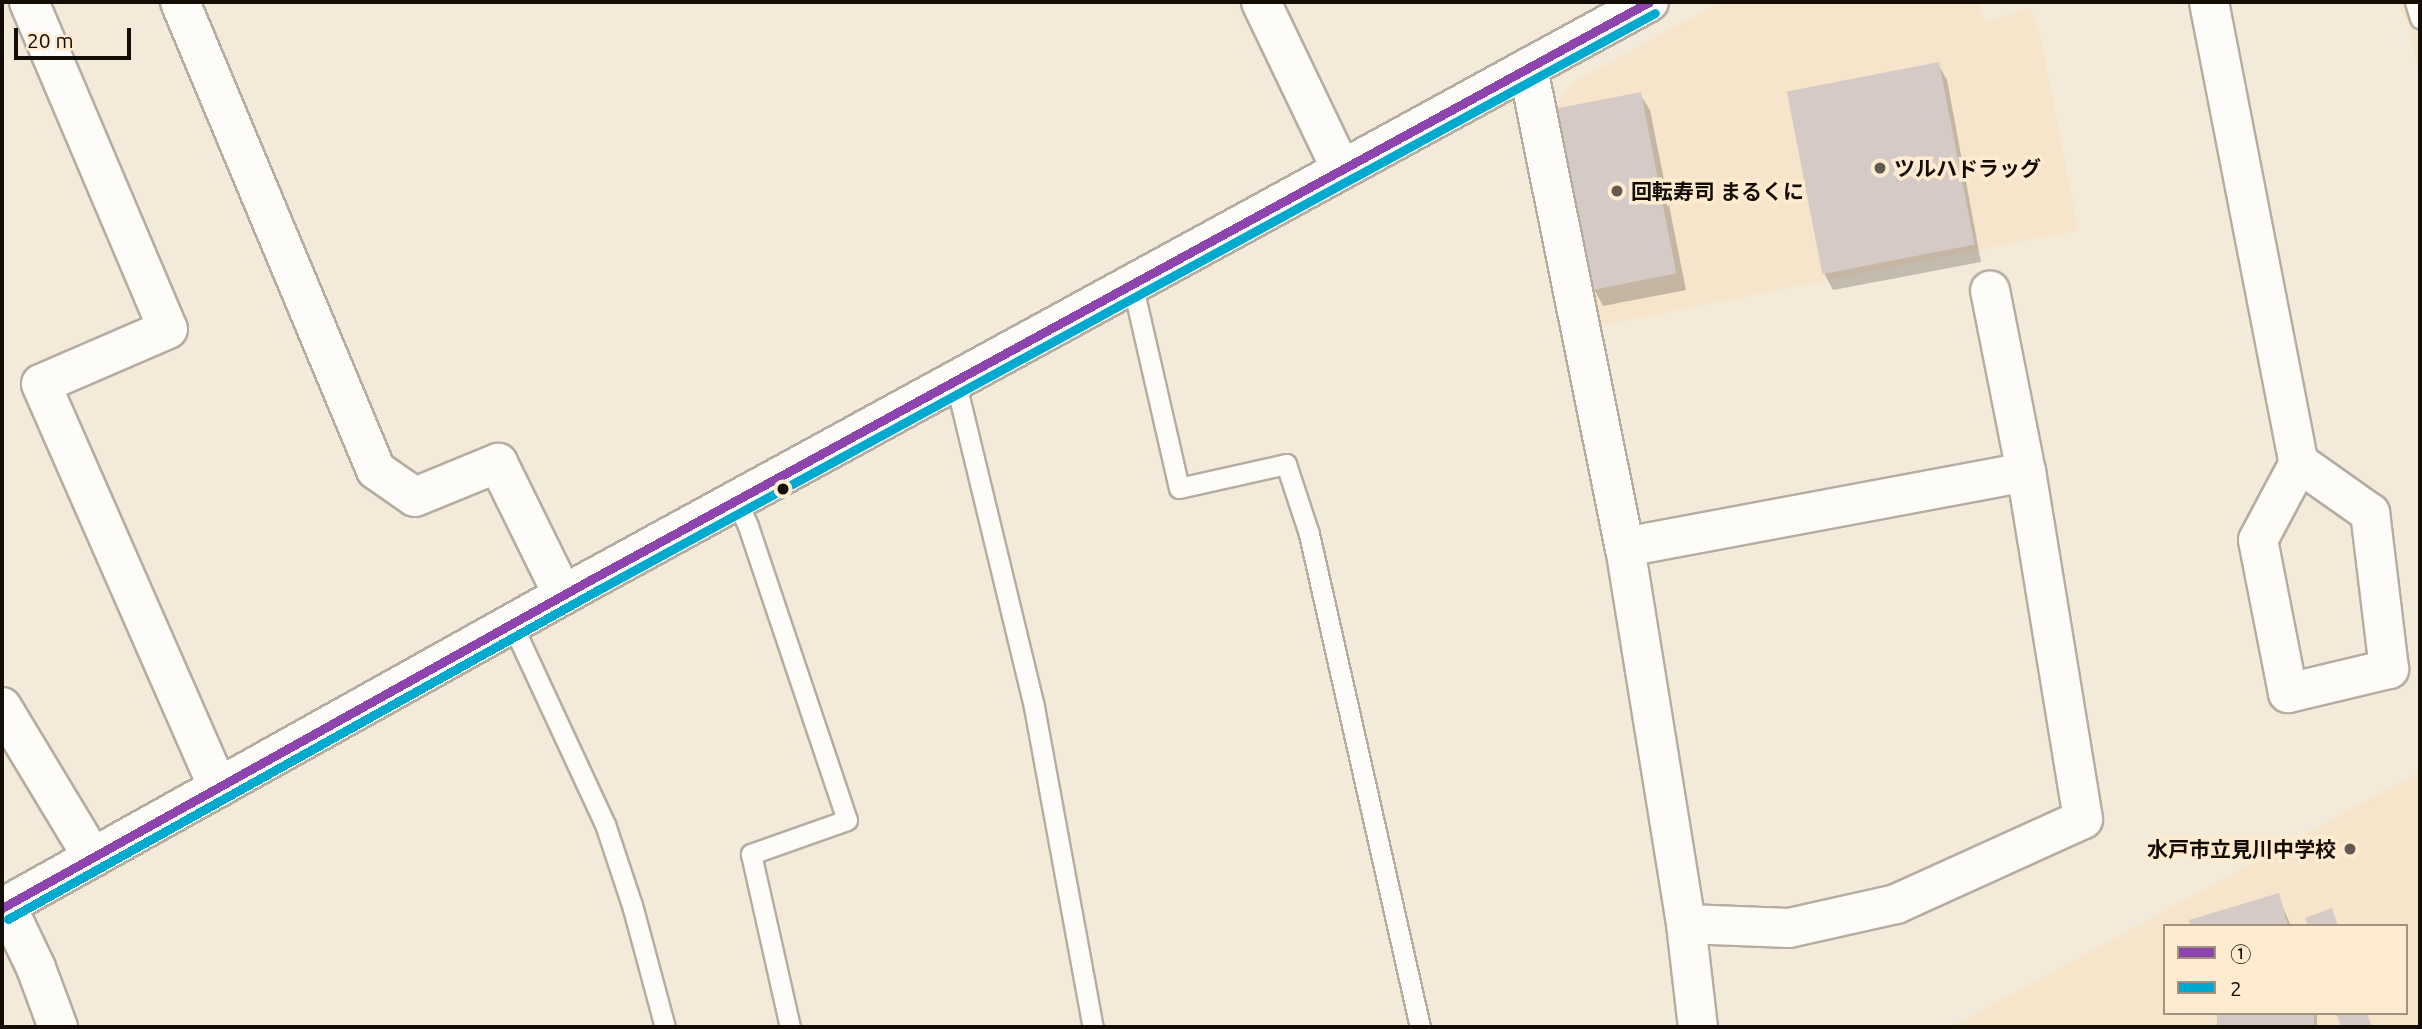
<!DOCTYPE html>
<meta charset="utf-8">
<style>
body{margin:0}
#map{position:relative;width:2422px;height:1029px;overflow:hidden;background:#f4eada;font-family:Ubuntu,"Noto Sans JP",sans-serif}
div>[style]{position:absolute}
[style*='--x']{left:calc(var(--x)*1px);top:calc(var(--y)*1px);width:calc(var(--w)*1px);rotate:calc(var(--a)*1deg)}
.built>*{inset:0;background:#f6e4cb}
.shadow>*{inset:0;background:#0003;transform-origin:0 0}
.building>*{inset:0;background:#d6cac7;transform-origin:0 0}
.roads{filter:drop-shadow(2px 0 #b5ada1) drop-shadow(-2px 0 #b5ada1) drop-shadow(0 2px #b5ada1) drop-shadow(0 -2px #b5ada1)}
.service>*{height:19px;margin:-9.5px;padding:0 9.5px;transform-origin:9.5px;border-radius:9.5px;background:#fdfcf9}
.minor>*{height:38px;margin:-19px;padding:0 19px;transform-origin:19px;border-radius:19px;background:#fdfcf9}
.tertiary>*{height:38px;margin:-19px;padding:0 19px;transform-origin:19px;border-radius:19px;background:#fdfcf9}
.primary>*{height:38px;margin:-19px;padding:0 19px;transform-origin:19px;border-radius:19px;background:#fdfcf9}
.bus-1>*{height:9px;margin:-4.5px;padding:0 4.5px;transform-origin:4.5px;border-radius:4.5px;background:#8e44ad}
.bus-2>*{height:9px;margin:-4.5px;padding:0 4.5px;transform-origin:4.5px;border-radius:4.5px;background:#00a9ce}
.dots>*{width:19px;height:19px;translate:-50% -50%;box-sizing:border-box;border:4px solid #ffecd0;border-radius:50%}
span{translate:-50% -50%;white-space:nowrap;text-align:center;line-height:1.15;-webkit-text-stroke:7px #ffecd0;paint-order:stroke}
.poi-label{font-size:21px;color:#140d05;font-weight:700}
.left{translate:0 -50%;text-align:left}
.right{translate:-100% -50%;text-align:right}
.frame{position:absolute;inset:0;border:4px solid #140d05;pointer-events:none}
.legend{position:absolute;left:2163px;top:924px;width:245px;height:91px;box-sizing:border-box;background:#ffecd0;border:2px solid #a1937f;margin:0;padding:9px 12px;list-style:none;font-size:21px;color:#140d05}
.legend li{display:flex;align-items:center;gap:14px;height:35px}
.legend b{width:35px;border:2px solid #a1937f}
.scale{position:absolute;left:14px;top:28px;width:117px;height:32px;box-sizing:border-box;border:4px solid #140d05;border-top:0;padding-left:9px;font-size:21px;line-height:24px;white-space:nowrap;color:#140d05;-webkit-text-stroke:5px #ffecd0;paint-order:stroke}
</style>
<div id="map">
<div class="built">
<div style="clip-path:polygon(1721px 2px,1977px 2px,1986px 23px,2030px 7px,2040px 32px,2078px 230px,1598px 326px,1553px 108px,1574px 82px)"></div>
<div style="clip-path:polygon(2397px 2px,2420px 2px,2420px 85px,2410px 28px)"></div>
<div style="clip-path:polygon(evenodd,2420px 772px,2420px 1027px,1952px 1027px,2420px 772px,2165px 926px,2406px 926px,2406px 1013px,2165px 1013px,2165px 926px)"></div>
</div>
<div class="shadow">
<div style="clip-path:polygon(1938px 64px,1947px 80px,1981px 262px,1833px 290px,1824px 273px,1789px 92px)"></div>
<div style="clip-path:polygon(1640px 94px,1650px 110px,1686px 290px,1603px 306px,1594px 289px)"></div>
<div style="clip-path:polygon(2278px 896px,2291px 926px,2193px 926px)"></div>
<div style="left:2219px;top:1013px;width:98px;height:15px"></div>
</div>
<div class="building">
<div style="left:1939px;top:62px;width:186px;height:155px;rotate:79deg"></div>
<div style="left:1641px;top:92px;width:185px;height:86px;rotate:79deg"></div>
<div style="clip-path:polygon(2279px 893px,2288px 926px,2191px 926px,2189px 920px)"></div>
<div style="clip-path:polygon(2332px 908px,2338px 926px,2308px 926px,2305px 918px)"></div>
<div style="left:2217px;top:1013px;width:97px;height:15px"></div>
<div style="clip-path:polygon(2336px 1013px,2367px 1013px,2372px 1027px,2341px 1027px)"></div>
</div>
<div class="roads">
<div class="service">
<div style="--x:2415;--y:2;--w:17;--a:73"></div>
<div style="--x:1132;--y:283;--w:210;--a:77.1"></div>
<div style="--x:1179;--y:488;--w:110;--a:-12.6"></div>
<div style="--x:1286;--y:464;--w:74;--a:71.8"></div>
<div style="--x:1309;--y:534;--w:505;--a:77.31"></div>
<div style="--x:955;--y:380;--w:336;--a:76.4"></div>
<div style="--x:1034;--y:707;--w:325;--a:79.6"></div>
<div style="--x:736;--y:500;--w:29;--a:65"></div>
<div style="--x:748;--y:526;--w:310;--a:71.4"></div>
<div style="--x:847;--y:820;--w:102;--a:160.5"></div>
<div style="--x:751;--y:854;--w:177;--a:77.3"></div>
<div style="--x:512;--y:624;--w:221;--a:65.1"></div>
<div style="--x:605;--y:824;--w:85;--a:71.6"></div>
<div style="--x:632;--y:905;--w:126;--a:74.9"></div>
</div>
<div class="minor">
<div style="--x:29;--y:2;--w:355;--a:67"></div>
<div style="--x:168;--y:329;--w:138;--a:156.6"></div>
<div style="--x:41;--y:384;--w:441;--a:66.3"></div>
<div style="--x:180;--y:2;--w:507;--a:67.28"></div>
<div style="--x:376;--y:470;--w:47;--a:34.7"></div>
<div style="--x:415;--y:497;--w:90;--a:-22.3"></div>
<div style="--x:498;--y:463;--w:147;--a:63.8"></div>
<div style="--x:2209;--y:2;--w:470;--a:79"></div>
<div style="--x:2299;--y:463;--w:87;--a:118"></div>
<div style="--x:2258;--y:540;--w:156;--a:78.9"></div>
<div style="--x:2288;--y:693;--w:104;--a:-13.4"></div>
<div style="--x:2389;--y:669;--w:157;--a:-96.9"></div>
<div style="--x:2370;--y:513;--w:87;--a:-144.8"></div>
<div style="--x:1528;--y:68;--w:489;--a:78.6"></div>
<div style="--x:1625;--y:547;--w:382;--a:80.8"></div>
<div style="--x:1686;--y:924;--w:104;--a:83.4"></div>
<div style="--x:1625;--y:547;--w:408;--a:-10.6"></div>
<div style="--x:2;--y:707;--w:176;--a:58.9"></div>
<div style="--x:1686;--y:924;--w:103;--a:2.2"></div>
<div style="--x:1789;--y:928;--w:110;--a:-12.6"></div>
<div style="--x:1896;--y:904;--w:205;--a:-24.4"></div>
<div style="--x:2083;--y:819;--w:352;--a:-99.3"></div>
<div style="--x:2026;--y:472;--w:185;--a:-101.2"></div>
</div>
<div class="tertiary">
<div style="--x:1261;--y:2;--w:185;--a:64.4"></div>
<div style="--x:6;--y:905;--w:70;--a:64.5"></div>
<div style="--x:36;--y:968;--w:63;--a:69.6"></div>
</div>
<div class="primary">
<div style="--x:2;--y:908;--w:676;--a:-29.15"></div>
<div style="--x:592;--y:579;--w:1204;--a:-28.63"></div>
</div>
</div>
<div class="bus-1">
<div style="--x:2;--y:908;--w:676;--a:-29.15"></div>
<div style="--x:592;--y:579;--w:1204;--a:-28.63"></div>
</div>
<div class="bus-2">
<div style="--x:8;--y:919;--w:676;--a:-29.15"></div>
<div style="--x:598;--y:590;--w:1204;--a:-28.63"></div>
</div>
<div class="dots">
<div style="left:1880px;top:168px;background:#625a50"></div>
<div style="left:1617px;top:191px;background:#625a50"></div>
<div style="left:783px;top:489px;background:#140d05"></div>
<div style="left:2350px;top:849px;background:#625a50"></div>
</div>
<div class="poi-label">
<span class="left" style="left:1894px;top:168px">ツルハドラッグ</span>
<span class="left" style="left:1631px;top:191px">回転寿司 まるくに</span>
<span class="right" style="left:2336px;top:849px">水戸市立見川中学校</span>
</div>
<div class="frame"></div>
<ul class="legend">
<li><b style="height:9px;background:#8e44ad"></b>①</li>
<li><b style="height:9px;background:#00a9ce"></b>2</li>
</ul>
<div class="scale">20 m</div>
</div>
